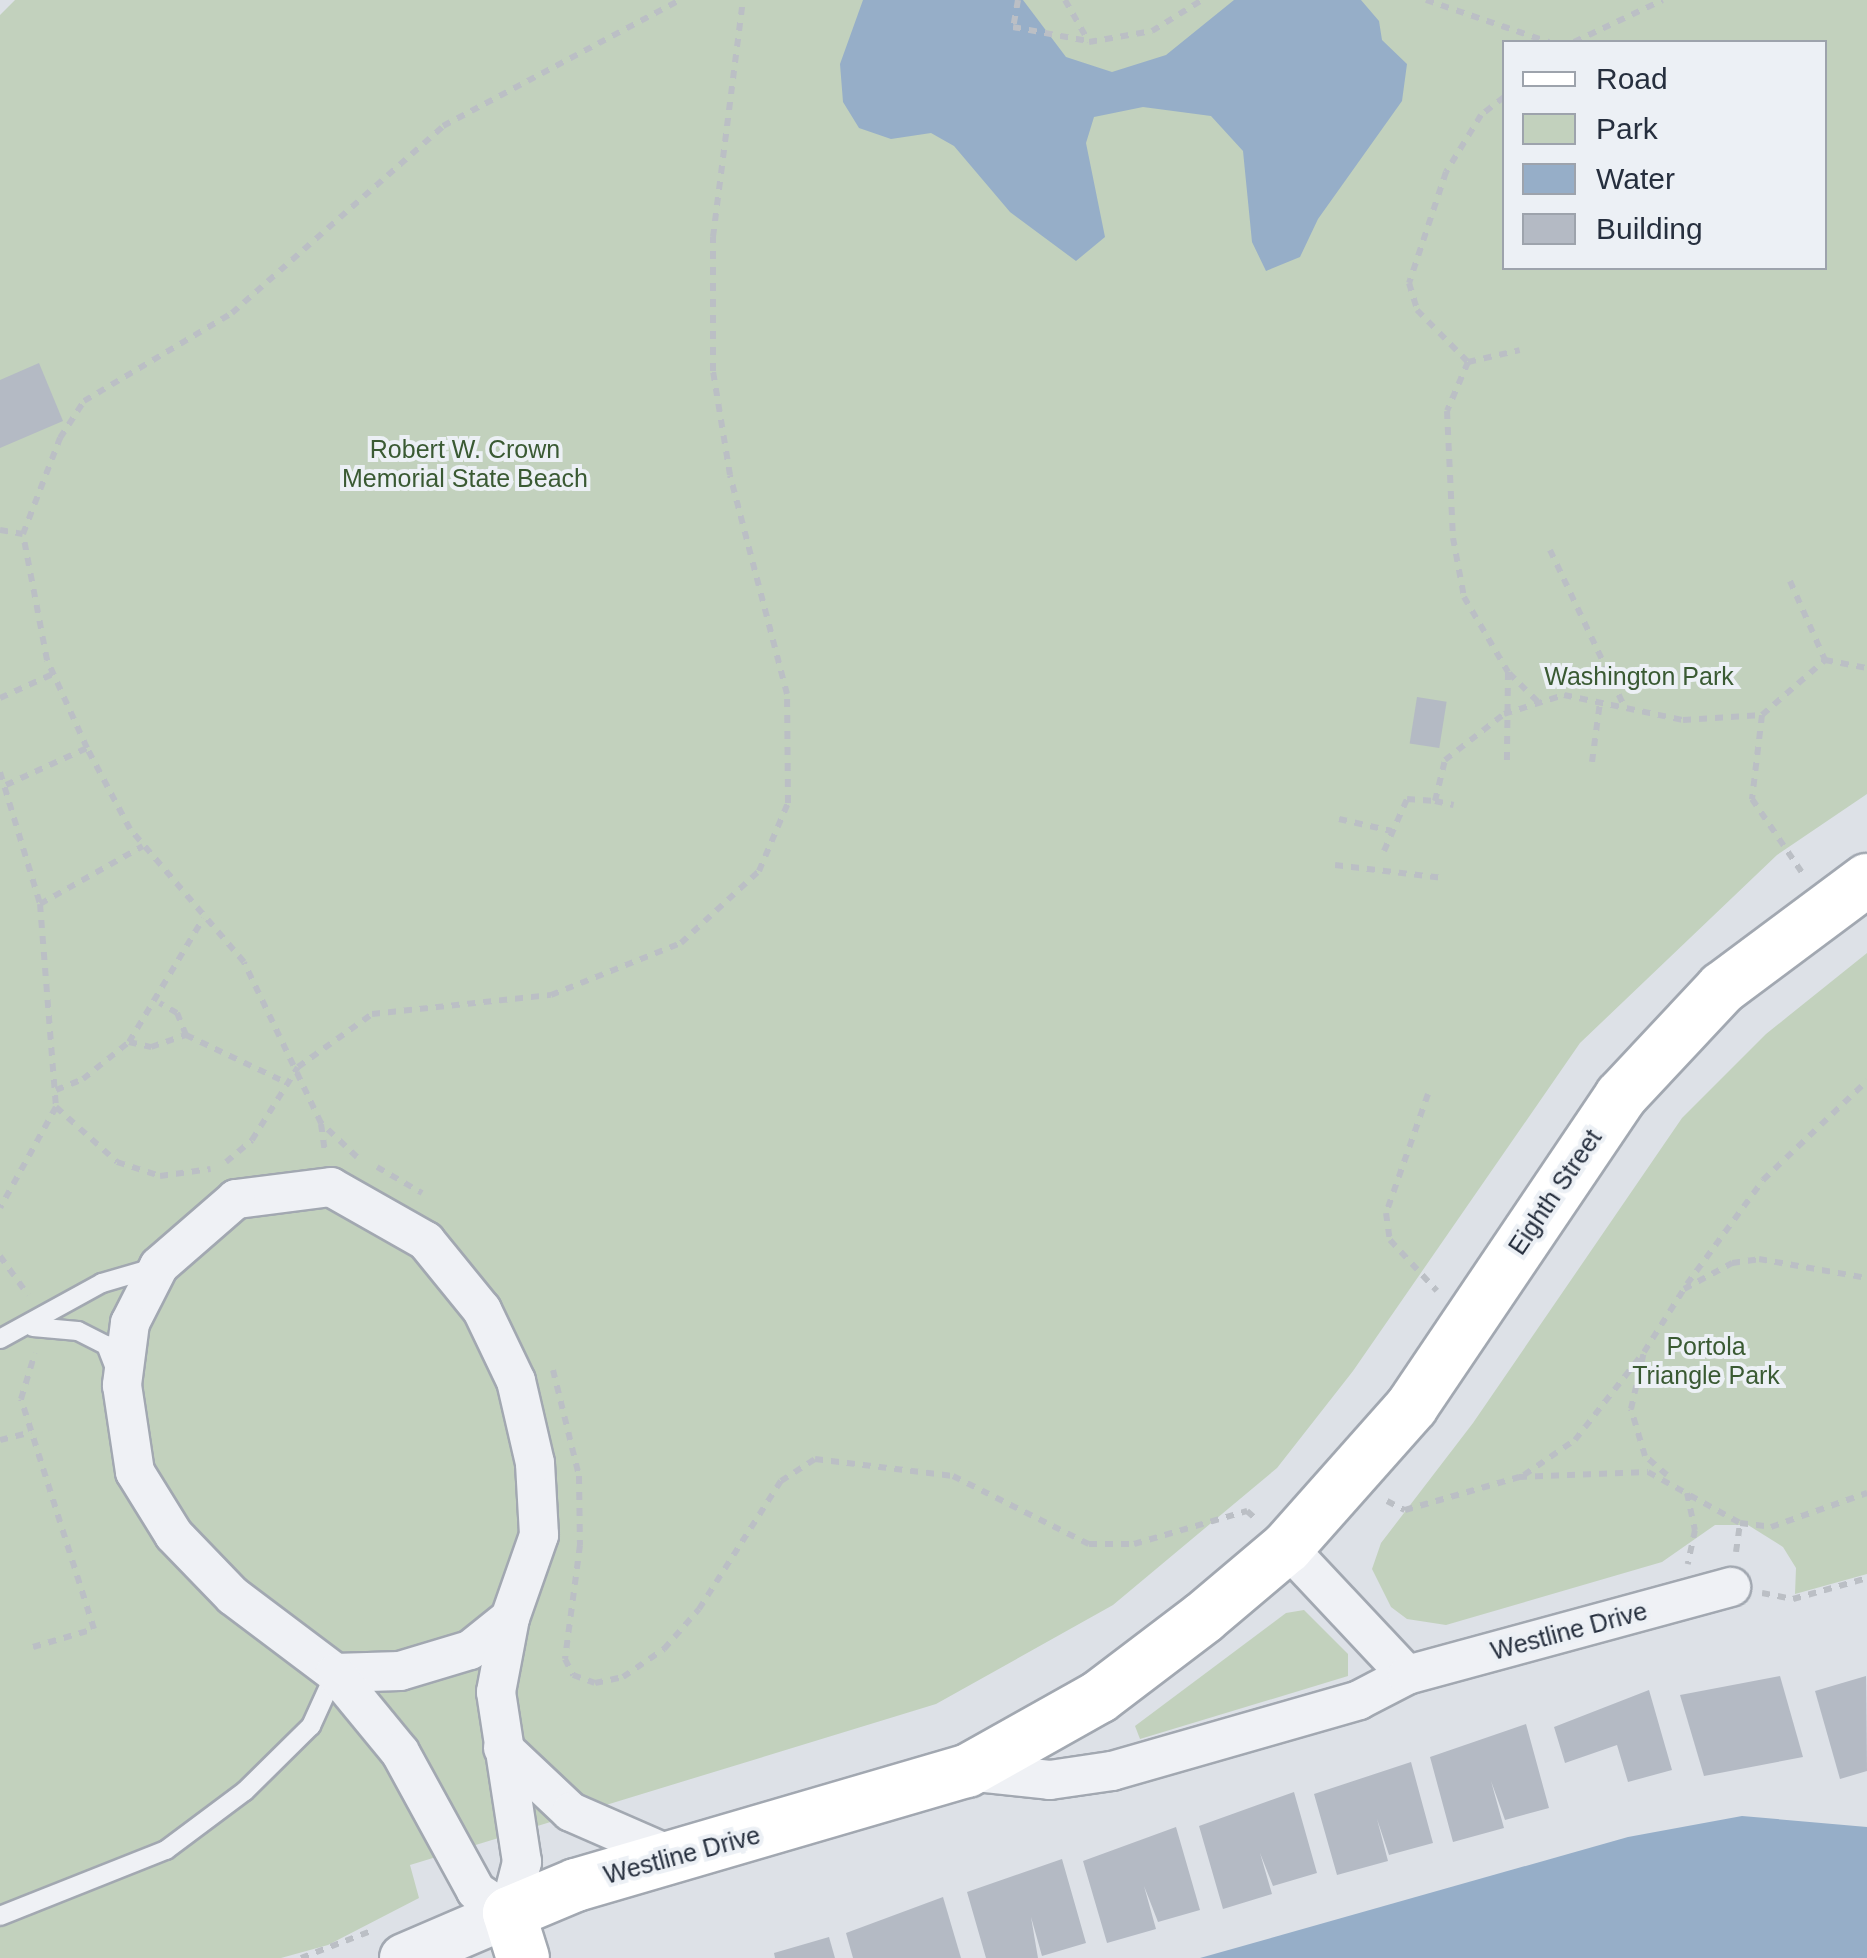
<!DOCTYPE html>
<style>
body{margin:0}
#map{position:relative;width:1867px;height:1958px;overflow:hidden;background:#dde1e7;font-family:Helvetica,sans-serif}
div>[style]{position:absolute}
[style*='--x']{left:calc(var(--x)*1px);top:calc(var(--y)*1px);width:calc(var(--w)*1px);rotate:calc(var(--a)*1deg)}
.green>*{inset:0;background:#c2d1bd}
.water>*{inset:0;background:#96aec8}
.building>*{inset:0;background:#b4bac4;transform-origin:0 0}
.path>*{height:6px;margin-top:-3px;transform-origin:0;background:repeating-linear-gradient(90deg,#bbbfc5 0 8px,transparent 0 16px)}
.roads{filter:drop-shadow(2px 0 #a2a8b1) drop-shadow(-2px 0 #a2a8b1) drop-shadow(0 2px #a2a8b1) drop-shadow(0 -2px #a2a8b1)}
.service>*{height:18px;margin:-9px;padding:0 9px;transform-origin:9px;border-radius:9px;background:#eff1f5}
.minor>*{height:38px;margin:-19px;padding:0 19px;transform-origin:19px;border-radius:19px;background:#eff1f5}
.tertiary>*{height:48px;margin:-24px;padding:0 24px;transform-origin:24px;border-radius:24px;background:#eff1f5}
.secondary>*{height:52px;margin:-26px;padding:0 26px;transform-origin:26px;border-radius:26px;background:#fff}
span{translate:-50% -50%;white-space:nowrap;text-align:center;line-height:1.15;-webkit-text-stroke:8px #ecf0f5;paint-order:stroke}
.park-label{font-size:25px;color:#3a5a33}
.street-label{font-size:25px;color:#262f3e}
.legend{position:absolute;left:1502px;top:40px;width:325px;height:230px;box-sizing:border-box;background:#ecf0f5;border:2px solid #9da3ac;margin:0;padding:12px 18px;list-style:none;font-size:30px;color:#262f3e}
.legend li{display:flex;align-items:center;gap:20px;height:50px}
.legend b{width:50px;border:2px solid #9da3ac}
</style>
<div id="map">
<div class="green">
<div style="clip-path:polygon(evenodd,15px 0,1867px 0,1867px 794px,1777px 855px,1580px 1043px,1353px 1371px,1277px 1468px,1113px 1605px,936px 1704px,410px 1865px,419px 1898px,328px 1945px,281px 1958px,0 1958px,0 15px,15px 0,1504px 42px,1824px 42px,1824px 268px,1504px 268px,1504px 42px)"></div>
<div style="clip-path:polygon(1867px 953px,1867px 1574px,1795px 1594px,1796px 1568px,1783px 1547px,1748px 1525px,1715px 1525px,1662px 1562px,1446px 1625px,1407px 1619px,1391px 1607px,1372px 1569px,1381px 1543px,1473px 1423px,1682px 1118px,1766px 1034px)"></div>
<div style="clip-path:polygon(1304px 1610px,1348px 1654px,1348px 1676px,1140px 1739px,1135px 1726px,1286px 1613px)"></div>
</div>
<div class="water">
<div style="clip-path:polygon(863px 0,1023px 0,1066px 57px,1112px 72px,1166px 55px,1234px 0,1361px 0,1379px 21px,1382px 40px,1407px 64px,1402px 101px,1318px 219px,1300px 257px,1266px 271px,1252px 242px,1243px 151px,1211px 116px,1143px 107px,1094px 117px,1086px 143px,1105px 237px,1076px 261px,1010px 212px,954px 146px,931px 133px,891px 139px,859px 128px,843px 102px,840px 64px)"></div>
<div style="clip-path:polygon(1742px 1816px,1867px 1827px,1867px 1958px,1200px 1958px,1628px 1837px)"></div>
</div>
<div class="building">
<div style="clip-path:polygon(39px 363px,63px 421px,0 448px,0 380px)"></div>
<div style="left:1417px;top:697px;width:30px;height:47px;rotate:9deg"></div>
<div style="clip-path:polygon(1780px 1676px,1803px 1757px,1704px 1776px,1680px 1695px)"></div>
<div style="clip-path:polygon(1866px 1676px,1867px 1771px,1840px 1779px,1815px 1691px)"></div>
<div style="clip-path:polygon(1649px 1690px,1672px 1770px,1628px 1782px,1617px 1745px,1565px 1763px,1554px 1727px)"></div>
<div style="clip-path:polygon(1526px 1724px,1549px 1808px,1505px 1820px,1491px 1781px,1504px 1828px,1453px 1842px,1430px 1757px)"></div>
<div style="clip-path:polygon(1411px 1762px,1433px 1843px,1389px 1855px,1377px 1819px,1388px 1861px,1337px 1875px,1314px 1794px)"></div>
<div style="clip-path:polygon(1294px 1792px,1317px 1873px,1273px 1886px,1260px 1853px,1272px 1894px,1223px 1909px,1199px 1826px)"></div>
<div style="clip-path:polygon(1176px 1827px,1200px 1910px,1158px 1922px,1144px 1886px,1156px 1929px,1107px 1943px,1083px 1861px)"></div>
<div style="clip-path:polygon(1062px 1859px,1086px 1943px,1042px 1956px,1031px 1917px,1038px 1958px,986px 1958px,967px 1892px)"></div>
<div style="clip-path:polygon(943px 1897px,961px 1958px,853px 1958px,846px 1933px)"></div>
<div style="clip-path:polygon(829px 1937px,835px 1958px,775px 1958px,774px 1953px)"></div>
</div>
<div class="path">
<div style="--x:1018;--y:0;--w:27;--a:100"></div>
<div style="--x:1013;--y:27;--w:76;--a:10.6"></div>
<div style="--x:1065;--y:0;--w:48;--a:60.3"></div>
<div style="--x:1089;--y:42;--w:64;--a:-9.9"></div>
<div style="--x:1152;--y:31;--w:59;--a:-31.8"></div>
<div style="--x:1426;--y:0;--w:130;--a:18.9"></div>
<div style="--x:1574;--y:42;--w:98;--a:-25.3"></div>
<div style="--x:1504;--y:97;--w:29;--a:142"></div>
<div style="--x:1481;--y:115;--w:67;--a:121.6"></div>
<div style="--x:1446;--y:172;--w:117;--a:108.4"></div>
<div style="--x:1409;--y:283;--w:28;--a:73"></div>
<div style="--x:1417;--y:310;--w:73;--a:45.6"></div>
<div style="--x:1468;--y:362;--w:53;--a:-13"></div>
<div style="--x:1468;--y:362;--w:53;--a:113.2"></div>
<div style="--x:1447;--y:411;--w:127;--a:87.3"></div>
<div style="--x:1453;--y:538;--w:60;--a:79.4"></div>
<div style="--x:1464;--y:597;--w:87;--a:59.6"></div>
<div style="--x:1508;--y:672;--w:88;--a:90.7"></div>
<div style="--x:0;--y:530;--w:23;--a:10"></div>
<div style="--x:1550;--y:550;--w:173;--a:64.6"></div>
<div style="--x:1790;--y:581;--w:86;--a:66.1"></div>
<div style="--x:1825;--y:660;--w:43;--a:10.8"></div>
<div style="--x:1509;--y:673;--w:42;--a:45"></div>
<div style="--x:0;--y:698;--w:58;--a:-24.4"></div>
<div style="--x:1762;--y:715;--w:85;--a:96.8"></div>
<div style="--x:1752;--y:799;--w:94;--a:55.8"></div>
<div style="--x:1592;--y:762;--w:61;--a:-82.4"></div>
<div style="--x:0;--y:772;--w:138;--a:73.1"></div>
<div style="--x:40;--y:904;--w:204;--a:85.5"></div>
<div style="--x:56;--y:1107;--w:115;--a:119"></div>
<div style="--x:6;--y:785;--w:89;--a:-24.6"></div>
<div style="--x:1435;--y:801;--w:19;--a:12"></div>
<div style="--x:1339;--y:819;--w:54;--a:12.8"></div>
<div style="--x:1384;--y:851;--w:57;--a:-66.1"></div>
<div style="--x:1407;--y:799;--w:28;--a:4"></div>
<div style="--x:1435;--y:801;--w:42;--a:-76.3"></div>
<div style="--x:1445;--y:760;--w:75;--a:-37.9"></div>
<div style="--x:1504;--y:714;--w:63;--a:-17.6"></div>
<div style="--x:1564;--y:695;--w:122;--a:11.9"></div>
<div style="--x:1683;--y:720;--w:79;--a:-3.6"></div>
<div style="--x:1762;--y:715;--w:84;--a:-41.1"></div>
<div style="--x:1335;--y:865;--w:109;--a:6.9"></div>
<div style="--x:40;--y:904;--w:118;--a:-29.4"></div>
<div style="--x:186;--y:1035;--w:114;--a:25.4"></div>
<div style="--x:129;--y:1042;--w:23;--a:13"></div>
<div style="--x:151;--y:1047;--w:37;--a:-19"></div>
<div style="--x:186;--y:1035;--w:24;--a:-112"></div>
<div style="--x:177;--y:1013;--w:20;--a:-150"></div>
<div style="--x:56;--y:1090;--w:29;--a:-22"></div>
<div style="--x:83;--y:1079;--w:59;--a:-38.8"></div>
<div style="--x:129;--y:1042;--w:144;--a:-59"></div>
<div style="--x:1428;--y:1094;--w:126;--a:109.4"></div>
<div style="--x:1386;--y:1213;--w:27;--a:82"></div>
<div style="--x:1390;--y:1240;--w:69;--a:47.3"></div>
<div style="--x:56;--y:1107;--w:82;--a:42"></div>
<div style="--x:117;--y:1162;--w:45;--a:18"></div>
<div style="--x:160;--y:1176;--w:51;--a:-7.8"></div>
<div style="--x:321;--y:1124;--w:28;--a:82"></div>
<div style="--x:357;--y:1157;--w:50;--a:-136.6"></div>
<div style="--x:321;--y:1123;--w:178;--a:-115.6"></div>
<div style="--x:244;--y:962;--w:175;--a:-130.6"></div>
<div style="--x:130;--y:829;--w:92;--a:-118"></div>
<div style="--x:87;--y:748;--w:97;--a:-114.4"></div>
<div style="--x:47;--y:660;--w:128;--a:-100.8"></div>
<div style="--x:23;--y:534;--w:103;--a:-68.9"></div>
<div style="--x:60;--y:438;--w:44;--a:-57"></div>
<div style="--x:84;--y:401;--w:172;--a:-30.7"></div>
<div style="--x:232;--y:313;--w:282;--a:-41.5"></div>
<div style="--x:443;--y:126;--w:268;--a:-28"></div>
<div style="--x:226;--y:1162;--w:34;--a:-40"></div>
<div style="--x:252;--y:1140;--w:86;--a:-57.8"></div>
<div style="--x:298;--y:1067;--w:91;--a:-35.6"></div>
<div style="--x:372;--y:1014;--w:180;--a:-6.1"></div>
<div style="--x:551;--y:995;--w:140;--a:-21.8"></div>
<div style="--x:681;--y:943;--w:106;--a:-42.7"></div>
<div style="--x:759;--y:871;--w:74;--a:-66.9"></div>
<div style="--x:788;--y:803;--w:109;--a:-90.5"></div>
<div style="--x:787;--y:694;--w:226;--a:-104.6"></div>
<div style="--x:730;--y:475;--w:105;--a:-99.3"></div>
<div style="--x:713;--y:371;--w:134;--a:-90"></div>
<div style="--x:713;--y:237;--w:239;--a:-82.8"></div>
<div style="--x:377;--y:1167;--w:52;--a:30"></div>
<div style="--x:0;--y:1256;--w:48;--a:54.3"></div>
<div style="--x:1687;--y:1284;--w:129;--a:-53.8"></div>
<div style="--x:1763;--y:1180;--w:144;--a:-43.6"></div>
<div style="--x:553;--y:1370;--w:109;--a:76.2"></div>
<div style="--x:579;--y:1476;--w:69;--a:89.2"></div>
<div style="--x:580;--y:1545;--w:115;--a:97.5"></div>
<div style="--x:565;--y:1659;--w:18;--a:63"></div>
<div style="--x:573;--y:1675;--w:23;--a:20"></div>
<div style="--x:595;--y:1683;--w:29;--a:-12"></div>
<div style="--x:623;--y:1677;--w:50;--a:-34.3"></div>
<div style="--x:664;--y:1649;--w:53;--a:-48.8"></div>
<div style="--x:699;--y:1609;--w:152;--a:-57.4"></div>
<div style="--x:781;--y:1481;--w:40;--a:-32.9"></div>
<div style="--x:815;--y:1459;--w:139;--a:7"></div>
<div style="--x:953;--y:1476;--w:152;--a:26.6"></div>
<div style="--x:1089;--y:1544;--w:45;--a:0"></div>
<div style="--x:1134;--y:1544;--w:118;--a:-16.3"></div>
<div style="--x:1247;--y:1511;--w:12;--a:42"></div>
<div style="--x:0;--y:1440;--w:32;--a:-14"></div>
<div style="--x:1524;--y:1475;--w:62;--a:-34.5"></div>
<div style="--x:1575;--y:1440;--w:105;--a:-51.9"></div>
<div style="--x:1667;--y:1475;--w:29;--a:-139"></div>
<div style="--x:1645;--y:1456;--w:49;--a:-106.6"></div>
<div style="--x:1631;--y:1409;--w:58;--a:-77.2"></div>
<div style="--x:1644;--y:1352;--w:75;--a:-57.6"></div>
<div style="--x:1684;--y:1289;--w:55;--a:-28.4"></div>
<div style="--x:1732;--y:1263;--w:27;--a:-8"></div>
<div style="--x:1759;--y:1259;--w:110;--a:10"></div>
<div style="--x:1687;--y:1493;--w:38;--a:78"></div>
<div style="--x:1695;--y:1530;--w:35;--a:102"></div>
<div style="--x:1387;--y:1501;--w:20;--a:27"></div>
<div style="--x:1405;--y:1510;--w:119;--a:-16.1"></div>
<div style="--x:1519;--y:1477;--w:129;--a:-2.2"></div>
<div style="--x:1648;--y:1472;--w:105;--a:29"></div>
<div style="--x:1740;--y:1523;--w:31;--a:7"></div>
<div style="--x:1771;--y:1527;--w:102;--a:-19.5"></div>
<div style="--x:1736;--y:1552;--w:29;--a:-82"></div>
<div style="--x:1762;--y:1593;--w:32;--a:11"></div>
<div style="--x:1793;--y:1599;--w:77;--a:-15.8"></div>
<div style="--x:33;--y:1647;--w:64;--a:-16.4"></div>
<div style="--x:94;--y:1629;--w:241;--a:-107.6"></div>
<div style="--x:21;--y:1399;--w:48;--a:-73.1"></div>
<div style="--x:301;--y:1958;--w:75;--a:-21.1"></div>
</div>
<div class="roads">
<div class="service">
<div style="--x:33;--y:1327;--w:45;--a:5.1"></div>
<div style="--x:78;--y:1331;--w:31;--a:27"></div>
<div style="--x:106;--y:1345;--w:28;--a:69"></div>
<div style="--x:0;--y:1339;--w:116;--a:-28.8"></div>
<div style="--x:102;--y:1283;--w:53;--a:-16.4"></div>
<div style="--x:0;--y:1916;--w:179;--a:-21.7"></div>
<div style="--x:166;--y:1850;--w:99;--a:-36.8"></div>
<div style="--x:245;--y:1791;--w:93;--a:-44.6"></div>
<div style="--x:311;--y:1726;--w:58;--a:-65.6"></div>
</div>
<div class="minor">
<div style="--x:1287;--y:1547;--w:175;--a:46.8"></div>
<div style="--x:335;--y:1673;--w:65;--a:-1.8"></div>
<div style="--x:400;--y:1671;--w:73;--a:-16.7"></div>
<div style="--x:470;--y:1650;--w:51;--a:-38.7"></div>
<div style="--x:510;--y:1618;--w:88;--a:-70.7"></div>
<div style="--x:539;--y:1535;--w:72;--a:-93.2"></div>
<div style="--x:535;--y:1463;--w:84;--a:-103"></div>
<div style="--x:516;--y:1381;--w:79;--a:-115.6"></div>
<div style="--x:482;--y:1310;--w:89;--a:-129.1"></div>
<div style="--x:426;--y:1241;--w:109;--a:-150.4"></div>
<div style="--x:331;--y:1187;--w:96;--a:172.8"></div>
<div style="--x:236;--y:1199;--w:102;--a:139"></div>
<div style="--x:159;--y:1266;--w:64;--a:117"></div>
<div style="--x:130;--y:1323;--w:63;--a:97.4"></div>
<div style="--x:122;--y:1385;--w:88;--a:81.5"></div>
<div style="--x:135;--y:1472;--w:74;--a:58.2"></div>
<div style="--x:174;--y:1535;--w:85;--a:46"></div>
<div style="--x:233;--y:1596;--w:128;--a:37"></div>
<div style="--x:335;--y:1673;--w:102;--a:50.6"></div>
<div style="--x:400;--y:1752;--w:158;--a:61.3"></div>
<div style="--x:476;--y:1891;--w:40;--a:34"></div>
<div style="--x:509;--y:1913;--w:53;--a:-75.7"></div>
<div style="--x:522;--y:1862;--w:172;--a:-98.7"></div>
<div style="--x:496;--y:1692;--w:75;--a:-79.3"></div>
<div style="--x:503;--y:1748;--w:93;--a:43.3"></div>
<div style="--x:571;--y:1812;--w:112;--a:23.6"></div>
<div style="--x:967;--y:1771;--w:83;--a:6.2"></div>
<div style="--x:1050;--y:1780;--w:63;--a:-8.3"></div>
<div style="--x:1112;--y:1771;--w:257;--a:-16"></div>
<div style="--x:1359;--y:1700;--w:54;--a:-27.5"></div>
<div style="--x:1407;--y:1675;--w:336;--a:-15.2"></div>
</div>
<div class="tertiary">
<div style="--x:404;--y:1958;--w:114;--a:-23.2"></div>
</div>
<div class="secondary">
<div style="--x:523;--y:1958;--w:47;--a:-107.3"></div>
<div style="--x:509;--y:1913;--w:73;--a:-22.7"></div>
<div style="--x:576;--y:1885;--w:407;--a:-16.3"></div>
<div style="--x:967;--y:1771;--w:151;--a:-29.3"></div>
<div style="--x:1099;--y:1697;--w:131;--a:-37.2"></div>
<div style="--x:1203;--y:1618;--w:110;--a:-40.2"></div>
<div style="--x:1287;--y:1547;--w:188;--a:-48.4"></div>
<div style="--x:1412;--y:1406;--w:374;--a:-56"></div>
<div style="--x:1621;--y:1096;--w:148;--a:-46.9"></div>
<div style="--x:1722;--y:988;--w:181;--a:-36.7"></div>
</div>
</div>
<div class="park-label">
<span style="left:465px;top:464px">Robert W. Crown<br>Memorial State Beach</span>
<span style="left:1639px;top:676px">Washington Park</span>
<span style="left:1706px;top:1361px">Portola<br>Triangle Park</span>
</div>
<div class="street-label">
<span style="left:1555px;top:1192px;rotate:-56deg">Eighth Street</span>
<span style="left:1569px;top:1631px;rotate:-15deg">Westline Drive</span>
<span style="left:682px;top:1855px;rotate:-15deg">Westline Drive</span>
</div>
<ul class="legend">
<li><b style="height:12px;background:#fff"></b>Road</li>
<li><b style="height:28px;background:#c2d1bd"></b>Park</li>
<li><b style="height:28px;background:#96aec8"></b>Water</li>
<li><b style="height:28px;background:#b4bac4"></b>Building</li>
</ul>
</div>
